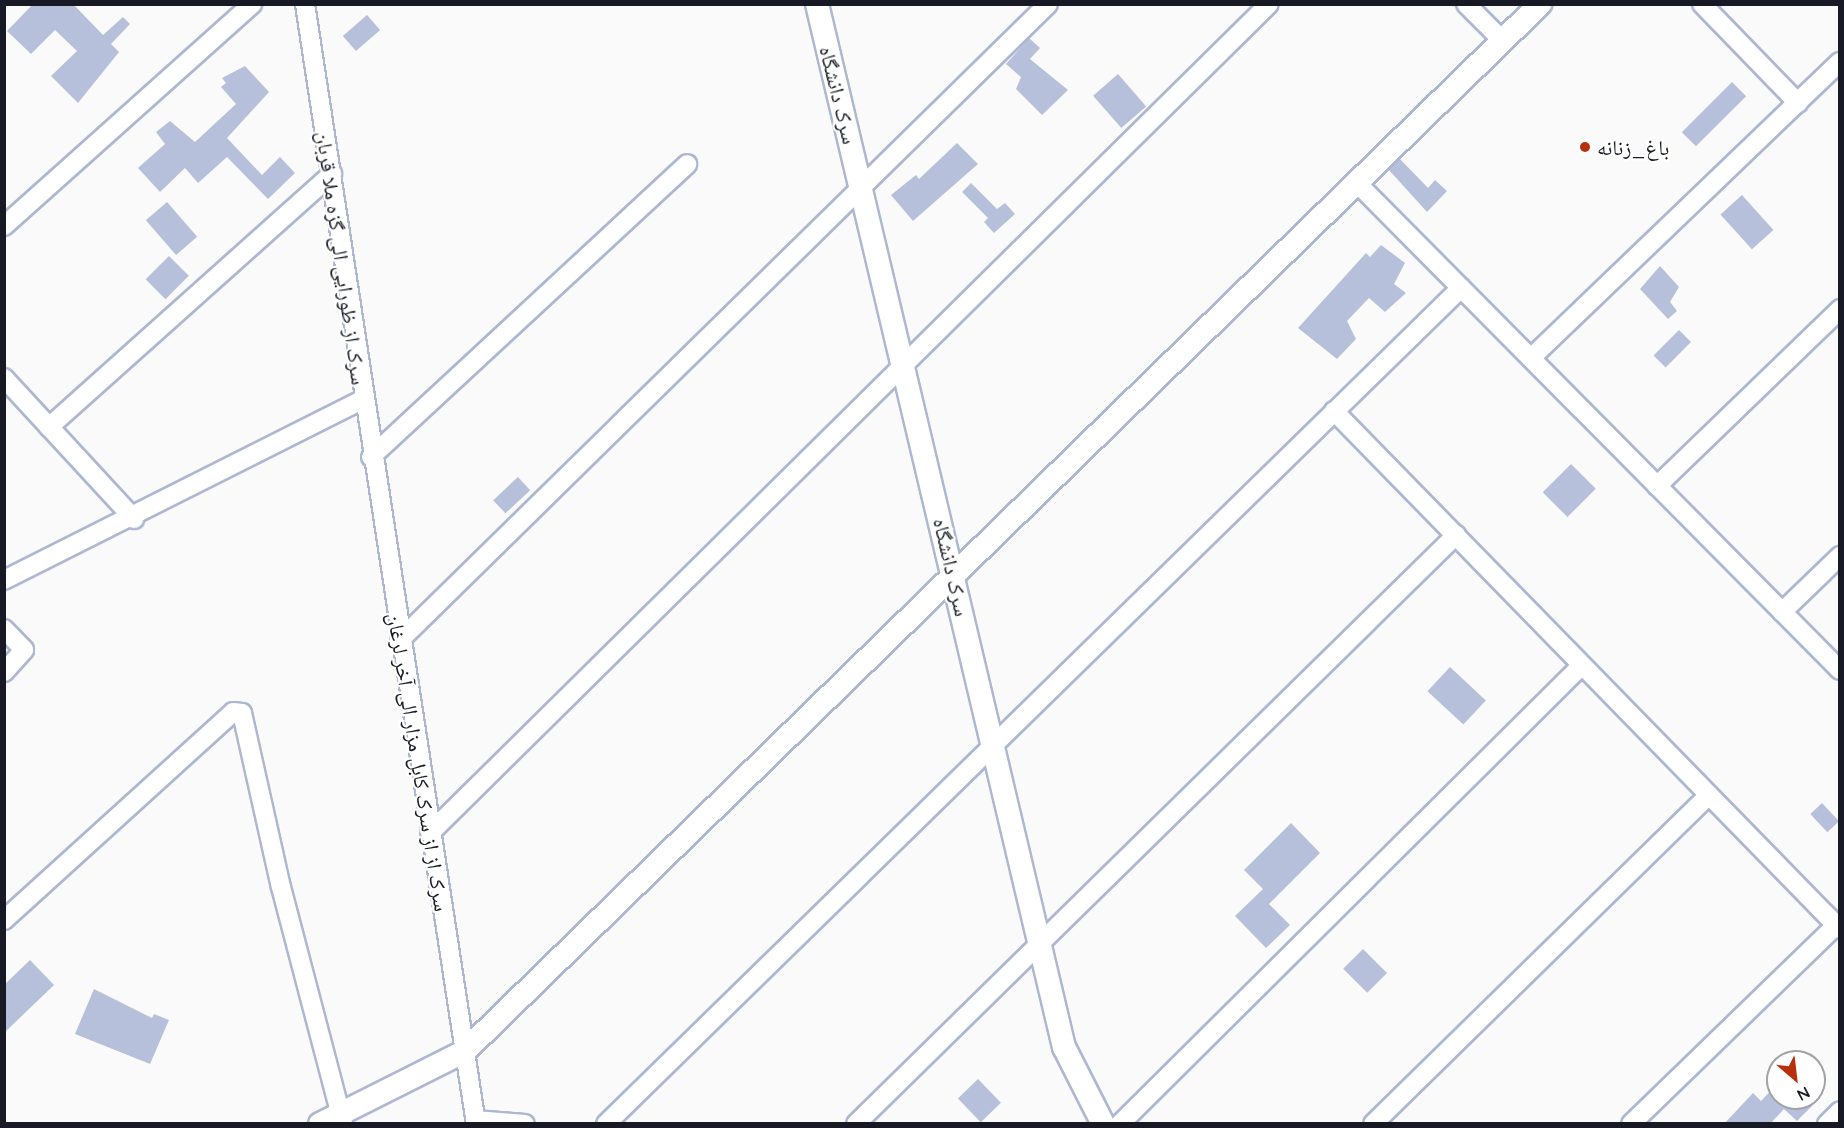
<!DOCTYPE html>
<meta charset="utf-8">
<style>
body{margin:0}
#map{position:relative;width:1844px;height:1128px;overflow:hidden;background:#fafafa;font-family:Quicksand,"Noto Naskh Arabic",sans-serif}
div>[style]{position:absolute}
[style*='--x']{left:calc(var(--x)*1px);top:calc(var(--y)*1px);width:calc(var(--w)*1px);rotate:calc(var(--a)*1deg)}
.building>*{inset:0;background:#b7c0da;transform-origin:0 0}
.roads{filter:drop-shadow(2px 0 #aeb7d1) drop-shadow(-2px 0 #aeb7d1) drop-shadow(0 2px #aeb7d1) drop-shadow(0 -2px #aeb7d1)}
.minor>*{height:18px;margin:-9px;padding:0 9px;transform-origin:9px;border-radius:9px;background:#fff}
.tertiary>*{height:22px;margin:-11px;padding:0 11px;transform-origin:11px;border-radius:11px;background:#fff}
.dots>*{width:16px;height:16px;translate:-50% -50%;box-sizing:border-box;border:3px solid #fff;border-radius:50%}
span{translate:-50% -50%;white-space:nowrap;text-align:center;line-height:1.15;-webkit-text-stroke:4.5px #fff;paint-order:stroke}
.street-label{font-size:21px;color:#171a24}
.poi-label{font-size:21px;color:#171a24}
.left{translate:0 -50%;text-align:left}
.frame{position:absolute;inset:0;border:6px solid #171a24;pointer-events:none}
.north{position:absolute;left:1766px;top:1050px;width:60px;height:60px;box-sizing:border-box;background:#fff;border:2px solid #a2a3a7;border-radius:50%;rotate:152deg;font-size:16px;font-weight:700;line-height:24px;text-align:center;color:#171a24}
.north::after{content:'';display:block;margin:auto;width:21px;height:27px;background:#ba2f0c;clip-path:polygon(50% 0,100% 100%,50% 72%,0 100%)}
</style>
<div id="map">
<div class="building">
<div style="clip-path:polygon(33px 4px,73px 4px,103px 35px,123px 17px,130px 24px,111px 44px,119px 52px,78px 103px,51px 76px,77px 51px,55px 30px,31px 54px,7px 31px)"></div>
<div style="left:367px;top:15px;width:20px;height:32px;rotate:49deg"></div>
<div style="clip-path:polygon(1029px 38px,1040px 48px,1030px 59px,1068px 90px,1042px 115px,1016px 89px,1021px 77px,1006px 64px)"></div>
<div style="clip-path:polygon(245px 66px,269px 92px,227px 138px,262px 175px,280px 157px,295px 173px,268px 199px,227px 157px,198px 183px,185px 168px,160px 192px,138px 168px,165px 144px,156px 132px,170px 121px,195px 142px,236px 104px,221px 87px,226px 83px,222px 78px)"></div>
<div style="left:1118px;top:74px;width:43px;height:33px;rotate:49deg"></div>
<div style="left:1732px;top:82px;width:20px;height:71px;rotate:45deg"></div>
<div style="clip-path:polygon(957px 143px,978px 164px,913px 221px,891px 195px,916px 175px,919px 179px)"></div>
<div style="clip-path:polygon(1400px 159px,1428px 188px,1435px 180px,1447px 191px,1427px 212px,1389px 170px)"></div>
<div style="clip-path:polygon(971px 183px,997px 209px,1005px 203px,1015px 214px,994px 233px,984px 222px,988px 218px,962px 192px)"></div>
<div style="left:1742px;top:195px;width:47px;height:29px;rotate:48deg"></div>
<div style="left:167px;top:202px;width:46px;height:28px;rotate:49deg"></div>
<div style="clip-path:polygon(1381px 245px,1405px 263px,1394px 284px,1406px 293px,1385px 312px,1369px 298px,1347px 321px,1356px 339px,1337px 359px,1298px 328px,1366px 253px,1370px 257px)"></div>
<div style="left:169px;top:256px;width:28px;height:33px;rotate:45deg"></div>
<div style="clip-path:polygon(1660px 266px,1679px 287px,1670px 302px,1677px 311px,1668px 319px,1640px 289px)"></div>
<div style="left:1679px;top:330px;width:17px;height:36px;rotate:45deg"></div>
<div style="left:1571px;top:464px;width:35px;height:40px;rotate:45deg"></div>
<div style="left:518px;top:477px;width:18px;height:34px;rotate:47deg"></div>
<div style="left:1450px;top:667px;width:49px;height:33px;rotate:43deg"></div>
<div style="left:1822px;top:803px;width:25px;height:16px;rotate:47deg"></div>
<div style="clip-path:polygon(1291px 823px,1320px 853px,1269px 904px,1290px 925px,1266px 948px,1235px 916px,1263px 889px,1244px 870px)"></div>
<div style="left:1363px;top:949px;width:34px;height:28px;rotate:45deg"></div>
<div style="clip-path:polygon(30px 960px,54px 985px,4px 1033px,4px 985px)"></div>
<div style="clip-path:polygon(94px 989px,152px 1018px,154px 1014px,169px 1020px,150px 1064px,75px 1034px)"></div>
<div style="left:978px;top:1079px;width:33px;height:28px;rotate:46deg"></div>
<div style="clip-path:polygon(1778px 1083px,1778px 1098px,1820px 1098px,1797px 1121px,1784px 1109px,1770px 1124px,1724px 1124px,1753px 1093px,1761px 1101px)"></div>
</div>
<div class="roads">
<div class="minor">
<div style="--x:305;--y:4;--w:1133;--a:81.32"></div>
<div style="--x:1466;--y:4;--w:52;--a:45"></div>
<div style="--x:1702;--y:4;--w:138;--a:45.9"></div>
<div style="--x:1356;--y:182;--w:687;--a:45.24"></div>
<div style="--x:4;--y:226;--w:333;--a:-41.8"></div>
<div style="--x:1531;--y:358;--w:428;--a:-43.8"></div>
<div style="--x:4;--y:378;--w:192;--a:47.3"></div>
<div style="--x:1334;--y:411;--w:724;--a:45.67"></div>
<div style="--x:49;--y:427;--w:380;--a:-41.8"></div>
<div style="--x:371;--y:457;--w:431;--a:-42.8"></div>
<div style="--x:1657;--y:486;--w:255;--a:-44"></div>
<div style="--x:4;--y:580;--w:401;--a:-26.7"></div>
<div style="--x:1782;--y:612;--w:81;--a:-44"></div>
<div style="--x:4;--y:629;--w:29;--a:46"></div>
<div style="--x:24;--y:650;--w:30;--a:132"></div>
<div style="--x:400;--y:640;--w:908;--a:-44.46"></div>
<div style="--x:430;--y:833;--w:1179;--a:-44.66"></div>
<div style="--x:4;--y:920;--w:309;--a:-42.2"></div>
<div style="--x:233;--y:712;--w:9;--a:6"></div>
<div style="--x:242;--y:713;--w:178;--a:77.4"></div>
<div style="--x:281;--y:887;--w:245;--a:75.3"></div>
<div style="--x:475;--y:1120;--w:50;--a:4.6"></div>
<div style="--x:606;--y:1124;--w:1196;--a:-44.36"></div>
<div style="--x:856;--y:1124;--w:841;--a:-44.47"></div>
<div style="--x:1120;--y:1124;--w:651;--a:-44.81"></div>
<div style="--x:1373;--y:1124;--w:470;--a:-44.4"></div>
<div style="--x:1631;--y:1124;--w:286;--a:-44.1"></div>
<div style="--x:1827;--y:1124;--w:18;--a:-45"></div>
</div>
<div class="tertiary">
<div style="--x:817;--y:4;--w:1072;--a:76.68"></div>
<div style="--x:1064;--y:1047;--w:86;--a:63.1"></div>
<div style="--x:320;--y:1124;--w:162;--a:-26.7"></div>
<div style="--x:465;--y:1051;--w:1501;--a:-44.24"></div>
</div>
</div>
<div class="dots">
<div style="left:1585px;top:147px;background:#ba2f0c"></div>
</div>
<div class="street-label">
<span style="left:839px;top:95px;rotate:76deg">سرک دانشگاه</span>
<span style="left:342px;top:258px;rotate:82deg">سرک از ظورایی الی گزه ملا قربان</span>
<span style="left:952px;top:567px;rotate:77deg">سرک دانشگاه</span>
<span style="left:419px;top:762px;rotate:81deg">سرک از از سرک کابل مزار الی آخر لرغان</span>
</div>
<div class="poi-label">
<span class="left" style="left:1597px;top:147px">باغ_زنانه</span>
</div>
<div class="frame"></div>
<div class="north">N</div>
</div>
